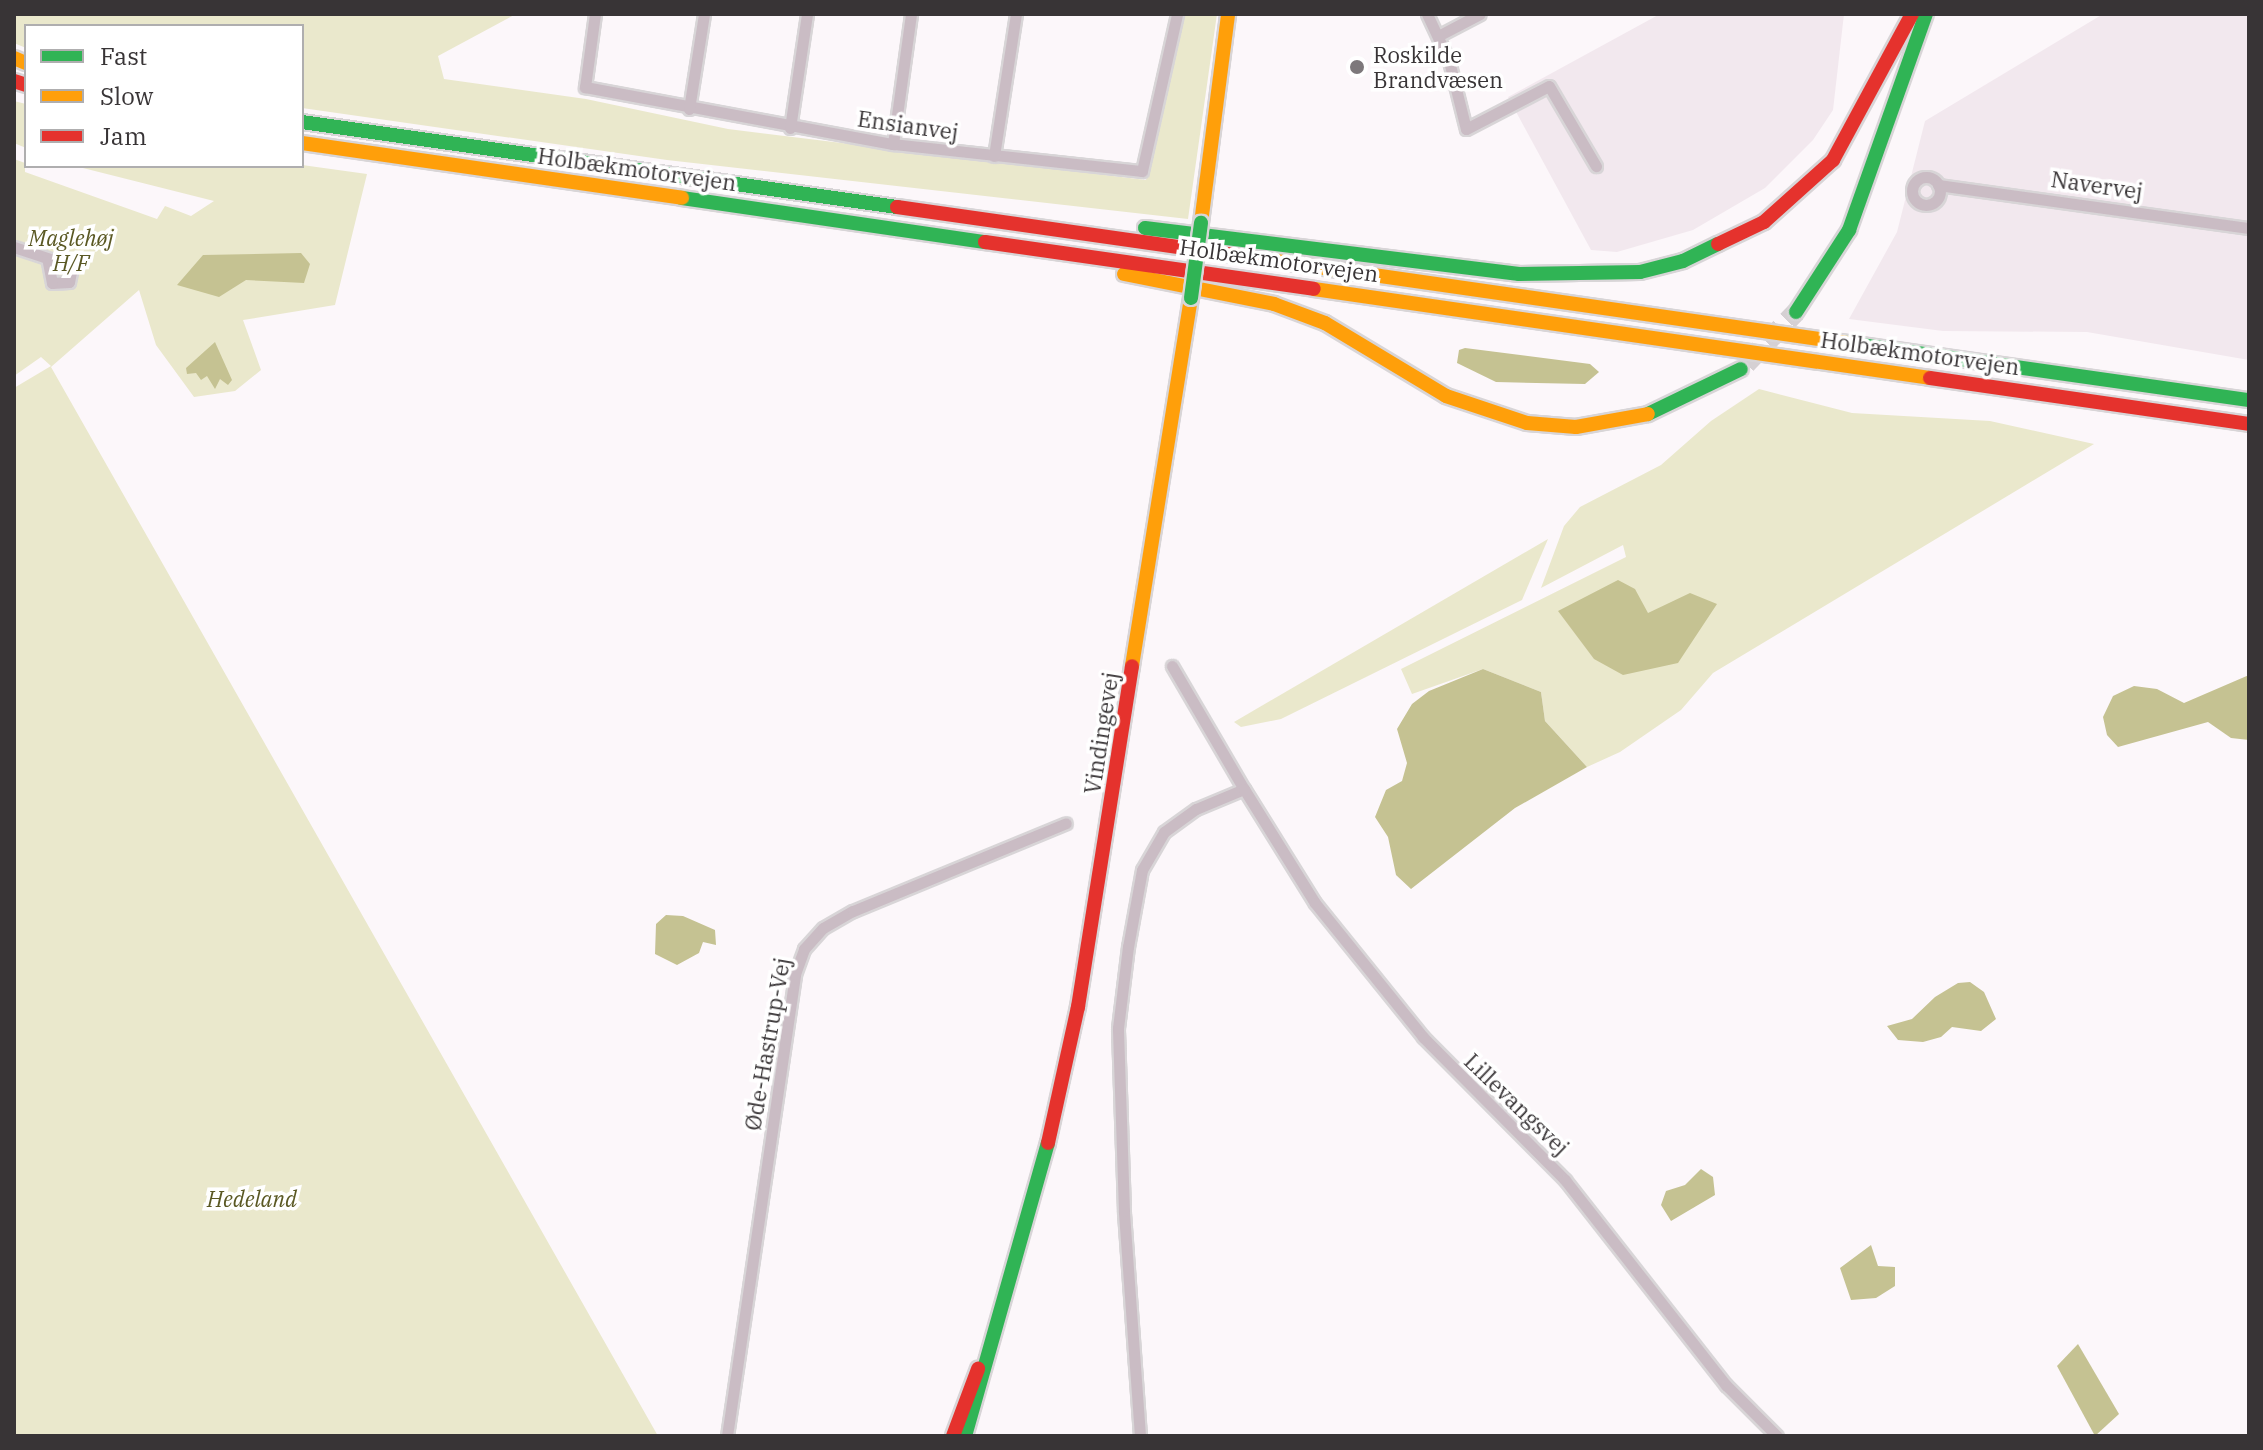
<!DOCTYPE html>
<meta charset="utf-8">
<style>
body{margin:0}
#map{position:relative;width:2263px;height:1450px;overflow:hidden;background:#fcf7fa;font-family:"IBM Plex Serif",serif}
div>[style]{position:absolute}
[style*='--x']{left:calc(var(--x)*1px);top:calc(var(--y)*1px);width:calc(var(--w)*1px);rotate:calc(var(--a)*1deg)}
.built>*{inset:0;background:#f2e8ee}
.green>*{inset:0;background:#eae8cc}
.water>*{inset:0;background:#c5c292}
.highway-tunnel>*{height:20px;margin-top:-10px;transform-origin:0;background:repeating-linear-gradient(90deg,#d5d0d3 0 20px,transparent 0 30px)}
.roads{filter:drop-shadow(2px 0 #d8d5d7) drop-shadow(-2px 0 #d8d5d7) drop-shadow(0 2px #d8d5d7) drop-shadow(0 -2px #d8d5d7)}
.street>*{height:11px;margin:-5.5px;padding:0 5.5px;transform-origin:5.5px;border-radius:5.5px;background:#cabcc4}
.street>.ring{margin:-5.5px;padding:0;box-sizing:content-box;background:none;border:11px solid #cabcc4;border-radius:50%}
.fast>*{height:14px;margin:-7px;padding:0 7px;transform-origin:7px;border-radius:7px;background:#30b455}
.slow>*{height:14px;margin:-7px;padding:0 7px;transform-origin:7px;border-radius:7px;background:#ff9f0a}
.jam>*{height:14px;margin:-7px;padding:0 7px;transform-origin:7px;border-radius:7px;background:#e5322d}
.bridges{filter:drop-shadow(2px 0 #d8d5d7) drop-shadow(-2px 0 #d8d5d7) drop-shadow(0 2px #d8d5d7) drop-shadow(0 -2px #d8d5d7)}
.fast-bridge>*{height:14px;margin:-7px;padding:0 7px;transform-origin:7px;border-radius:7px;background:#30b455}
.dots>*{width:22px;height:22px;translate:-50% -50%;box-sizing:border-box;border:4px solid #fff;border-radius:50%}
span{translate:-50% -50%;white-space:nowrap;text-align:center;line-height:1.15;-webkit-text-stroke:7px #fff;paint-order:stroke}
.poi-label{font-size:22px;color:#383436}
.left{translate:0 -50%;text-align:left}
.street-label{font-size:22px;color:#383436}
.park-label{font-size:22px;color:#5a5823;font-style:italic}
.frame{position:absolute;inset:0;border:16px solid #383436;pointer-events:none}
.legend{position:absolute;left:24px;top:24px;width:280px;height:144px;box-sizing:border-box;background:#fff;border:2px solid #afaeaf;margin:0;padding:10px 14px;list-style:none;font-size:24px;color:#383436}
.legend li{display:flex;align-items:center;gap:16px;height:40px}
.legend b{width:40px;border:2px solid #afaeaf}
</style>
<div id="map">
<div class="built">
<div style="clip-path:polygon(1660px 14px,1844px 14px,1833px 110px,1813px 140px,1765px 188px,1693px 230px,1617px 252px,1591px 250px,1508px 97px)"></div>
<div style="clip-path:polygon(2103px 14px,2249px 14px,2249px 360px,2087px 332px,1943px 331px,1849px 319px,1897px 232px,1925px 121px)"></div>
</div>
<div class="green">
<div style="clip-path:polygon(14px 14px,516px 14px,438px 56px,444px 79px,586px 99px,728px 129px,1146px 180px,1185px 14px,1217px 14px,1188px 219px,667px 160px,302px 108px,302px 26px,26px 26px,26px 48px,14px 43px)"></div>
<div style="clip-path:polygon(14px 101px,26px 104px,26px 148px,14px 143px)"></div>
<div style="clip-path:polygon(14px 159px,25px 163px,25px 172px,157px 219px,165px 206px,191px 216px,214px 201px,75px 166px,302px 165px,367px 174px,335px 305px,243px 320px,261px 370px,235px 391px,194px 397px,156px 345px,139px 290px,51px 367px,658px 1436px,14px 1436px,14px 388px,51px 366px,41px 357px,14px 376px)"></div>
<div style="clip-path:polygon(1759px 389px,1852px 413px,1990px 421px,2094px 444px,1713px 673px,1681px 710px,1620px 752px,1587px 767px,1545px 721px,1541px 692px,1483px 669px,1412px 694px,1401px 669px,1626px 557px,1623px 545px,1541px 588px,1564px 526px,1580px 507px,1661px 465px,1711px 421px)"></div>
<div style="clip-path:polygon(1548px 539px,1522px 600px,1281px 719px,1241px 727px,1234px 722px)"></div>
</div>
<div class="water">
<div style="clip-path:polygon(301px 253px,310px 264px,304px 283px,246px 280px,219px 297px,177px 285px,203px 255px)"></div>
<div style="clip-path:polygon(215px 342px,232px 380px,228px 385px,220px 379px,215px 389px,207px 376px,201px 380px,196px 373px,187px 374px,186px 368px)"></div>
<div style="clip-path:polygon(1465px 348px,1590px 364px,1599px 372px,1585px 384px,1496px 382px,1457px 363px,1459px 350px)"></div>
<div style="clip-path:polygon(1618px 580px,1635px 589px,1648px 613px,1690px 593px,1717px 604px,1678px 663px,1623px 675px,1594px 659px,1558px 611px)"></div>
<div style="clip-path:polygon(1483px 669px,1541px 692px,1545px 721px,1587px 767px,1515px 808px,1411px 889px,1396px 875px,1388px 837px,1375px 817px,1386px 790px,1402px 781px,1407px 763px,1397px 729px,1412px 704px,1429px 691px)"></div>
<div style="clip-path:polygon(2249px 675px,2249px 740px,2231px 738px,2208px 722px,2118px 747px,2107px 735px,2103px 717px,2113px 696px,2134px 686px,2157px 689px,2184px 703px)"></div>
<div style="clip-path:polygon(666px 915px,683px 916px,715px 930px,716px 945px,703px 942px,699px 953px,677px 965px,655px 954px,656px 924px)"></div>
<div style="clip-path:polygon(1970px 982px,1984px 992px,1996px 1019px,1981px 1031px,1952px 1027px,1941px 1037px,1923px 1042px,1898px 1040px,1887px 1026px,1912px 1019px,1935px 997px,1958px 983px)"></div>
<div style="clip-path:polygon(1701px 1169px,1713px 1177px,1715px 1195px,1671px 1221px,1661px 1205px,1666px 1191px,1685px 1185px)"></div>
<div style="clip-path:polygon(1871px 1245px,1878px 1266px,1895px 1267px,1895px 1286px,1876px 1298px,1851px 1300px,1840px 1268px)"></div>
<div style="clip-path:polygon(2078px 1344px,2119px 1414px,2095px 1436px,2057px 1366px)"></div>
</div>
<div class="highway-tunnel">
<div style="--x:1746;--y:364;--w:72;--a:-46.1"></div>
</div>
<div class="roads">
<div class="street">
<div style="--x:595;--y:14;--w:74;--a:97.8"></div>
<div style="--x:585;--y:87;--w:313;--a:10.5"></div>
<div style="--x:893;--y:144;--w:250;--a:6.2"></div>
<div style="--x:1142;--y:171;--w:161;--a:-77.4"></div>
<div style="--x:1427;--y:14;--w:52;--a:64.9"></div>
<div style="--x:1449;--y:61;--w:70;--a:76"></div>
<div style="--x:1466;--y:129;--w:93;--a:-27.4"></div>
<div style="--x:1549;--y:86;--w:93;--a:59.6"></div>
<div style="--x:1438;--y:36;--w:47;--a:-27.6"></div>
<div style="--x:689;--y:109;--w:96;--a:-81"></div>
<div style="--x:790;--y:128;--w:115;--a:-81.5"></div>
<div style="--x:893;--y:144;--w:131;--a:-82.1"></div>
<div style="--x:994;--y:156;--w:144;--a:-81.2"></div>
<div class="ring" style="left:1912px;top:177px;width:17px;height:17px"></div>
<div style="--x:1938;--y:185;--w:314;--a:7.9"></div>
<div style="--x:14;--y:247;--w:54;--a:18.4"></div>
<div style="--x:65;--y:264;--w:10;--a:53"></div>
<div style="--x:71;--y:272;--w:10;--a:101"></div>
<div style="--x:69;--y:282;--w:17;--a:177"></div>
<div style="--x:52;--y:283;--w:25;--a:-101"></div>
<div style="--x:1172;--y:666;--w:143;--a:59.7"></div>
<div style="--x:727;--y:1436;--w:467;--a:-81.6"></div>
<div style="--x:795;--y:974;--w:27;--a:-70"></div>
<div style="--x:804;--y:949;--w:28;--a:-48"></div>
<div style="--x:823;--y:928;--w:34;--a:-30"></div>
<div style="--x:853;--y:911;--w:230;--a:-22.4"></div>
<div style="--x:1140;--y:1436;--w:226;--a:-94.1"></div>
<div style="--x:1124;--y:1211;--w:183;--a:-91.9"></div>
<div style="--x:1118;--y:1028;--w:82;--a:-83"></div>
<div style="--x:1128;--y:947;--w:78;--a:-79.7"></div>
<div style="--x:1142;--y:870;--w:44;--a:-59.9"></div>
<div style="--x:1164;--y:832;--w:39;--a:-36"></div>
<div style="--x:1196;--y:809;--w:52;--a:-22.6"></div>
<div style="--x:1244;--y:789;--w:134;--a:58.1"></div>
<div style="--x:1315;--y:903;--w:172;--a:51.1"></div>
<div style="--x:1423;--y:1037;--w:202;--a:45.2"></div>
<div style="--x:1565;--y:1180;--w:261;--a:51.9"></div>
<div style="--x:1726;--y:1385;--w:72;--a:45"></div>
</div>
<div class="fast">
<div style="--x:302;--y:122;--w:601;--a:8.13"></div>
<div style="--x:682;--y:198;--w:306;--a:8.3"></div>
<div style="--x:1145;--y:228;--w:377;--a:7"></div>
<div style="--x:1519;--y:274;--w:121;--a:-0.9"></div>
<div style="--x:1640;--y:272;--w:44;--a:-14.3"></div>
<div style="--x:1683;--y:261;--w:39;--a:-26"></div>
<div style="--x:1796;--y:312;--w:98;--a:-57.1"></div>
<div style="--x:1849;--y:230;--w:229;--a:-70.4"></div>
<div style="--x:1847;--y:343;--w:406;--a:8.1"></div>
<div style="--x:1648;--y:414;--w:103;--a:-25.8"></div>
<div style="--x:965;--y:1436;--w:305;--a:-74.2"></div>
</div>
<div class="slow">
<div style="--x:14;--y:58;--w:13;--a:23"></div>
<div style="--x:302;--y:143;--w:384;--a:8.2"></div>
<div style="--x:1201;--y:223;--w:211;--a:-82.6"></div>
<div style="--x:1255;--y:258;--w:598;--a:8.17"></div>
<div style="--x:1124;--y:274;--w:153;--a:11.3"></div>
<div style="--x:1274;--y:304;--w:54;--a:20.4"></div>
<div style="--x:1325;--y:323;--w:141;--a:31.1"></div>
<div style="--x:1446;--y:396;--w:85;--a:18.4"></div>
<div style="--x:1527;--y:423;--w:49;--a:4.7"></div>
<div style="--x:1576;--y:427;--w:73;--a:-10.2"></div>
<div style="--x:1314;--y:289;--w:622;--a:8.22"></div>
<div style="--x:1132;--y:666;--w:373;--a:-80.9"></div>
</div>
<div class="jam">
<div style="--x:14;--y:81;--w:13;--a:18"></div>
<div style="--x:897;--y:207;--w:362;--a:8.1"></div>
<div style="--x:985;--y:242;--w:332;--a:8.1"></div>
<div style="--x:1718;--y:244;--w:51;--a:-25.6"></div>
<div style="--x:1764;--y:222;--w:93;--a:-41.9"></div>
<div style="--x:1833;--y:160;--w:166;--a:-61.6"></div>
<div style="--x:1930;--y:378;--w:322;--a:8.2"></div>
<div style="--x:1048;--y:1143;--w:139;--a:-77.6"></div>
<div style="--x:1078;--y:1007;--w:345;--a:-81"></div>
<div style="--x:953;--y:1436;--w:72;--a:-69.5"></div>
</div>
</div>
<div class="bridges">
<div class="fast-bridge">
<div style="--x:1191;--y:298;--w:76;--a:-82.4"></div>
</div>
</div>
<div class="dots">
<div style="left:1357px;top:67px;background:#7d787b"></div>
</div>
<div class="poi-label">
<span class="left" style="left:1373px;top:67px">Roskilde<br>Brandvæsen</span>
</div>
<div class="street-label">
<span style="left:908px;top:125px;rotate:8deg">Ensianvej</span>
<span style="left:637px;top:169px;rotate:8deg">Holbækmotorvejen</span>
<span style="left:2097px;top:185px;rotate:8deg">Navervej</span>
<span style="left:1279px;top:260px;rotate:8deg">Holbækmotorvejen</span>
<span style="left:1920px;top:353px;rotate:8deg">Holbækmotorvejen</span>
<span style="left:1101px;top:733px;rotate:-81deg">Vindingevej</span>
<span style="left:767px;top:1044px;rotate:-80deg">Øde-Hastrup-Vej</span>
<span style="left:1517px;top:1104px;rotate:44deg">Lillevangsvej</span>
</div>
<div class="park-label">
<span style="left:71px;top:250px">Maglehøj<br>H/F</span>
<span style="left:252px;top:1199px">Hedeland</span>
</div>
<div class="frame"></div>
<ul class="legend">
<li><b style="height:10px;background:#30b455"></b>Fast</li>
<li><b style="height:10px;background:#ff9f0a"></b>Slow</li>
<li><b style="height:10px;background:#e5322d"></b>Jam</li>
</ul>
</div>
